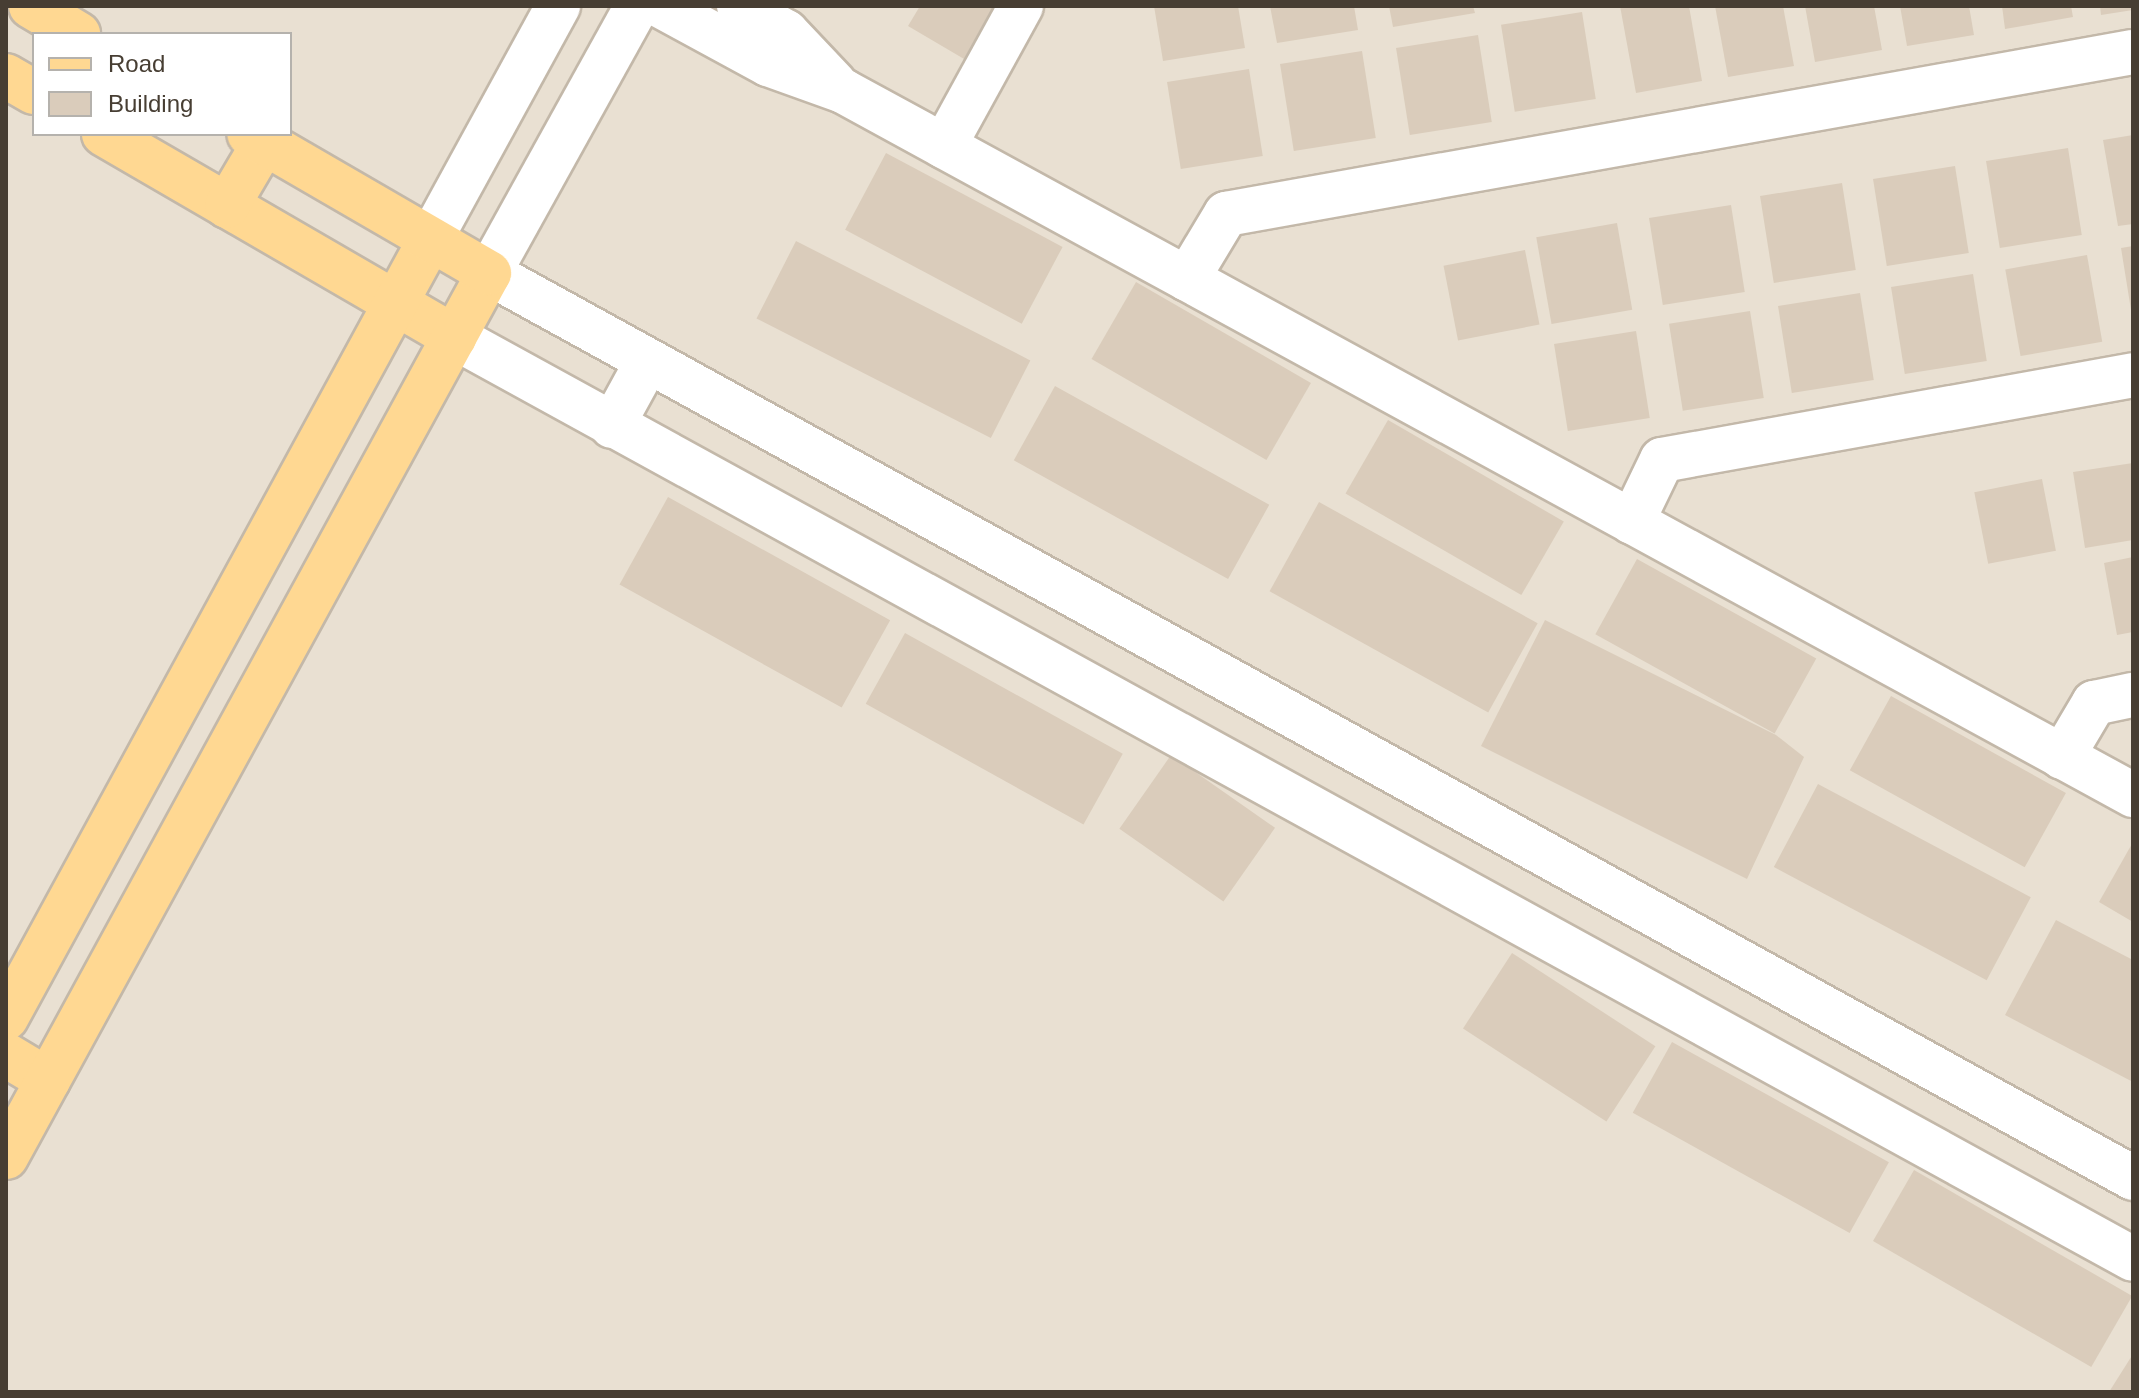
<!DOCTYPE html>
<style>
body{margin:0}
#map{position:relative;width:2139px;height:1398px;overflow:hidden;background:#f4eee4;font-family:Arial,sans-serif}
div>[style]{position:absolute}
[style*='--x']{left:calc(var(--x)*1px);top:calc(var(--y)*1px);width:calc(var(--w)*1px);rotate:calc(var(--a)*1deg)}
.residential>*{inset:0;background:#e9e0d2}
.building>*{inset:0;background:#daccbb;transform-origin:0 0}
.roads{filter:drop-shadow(2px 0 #c3b8a9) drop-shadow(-2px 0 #c3b8a9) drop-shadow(0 2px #c3b8a9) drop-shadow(0 -2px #c3b8a9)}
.minor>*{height:44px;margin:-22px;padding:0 22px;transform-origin:22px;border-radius:22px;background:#fff}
.major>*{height:44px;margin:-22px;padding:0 22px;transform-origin:22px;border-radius:22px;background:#ffd892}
span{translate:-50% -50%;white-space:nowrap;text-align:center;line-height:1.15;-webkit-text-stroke:6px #fff;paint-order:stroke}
.frame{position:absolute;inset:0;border:8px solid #473e33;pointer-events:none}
.legend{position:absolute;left:32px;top:32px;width:260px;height:104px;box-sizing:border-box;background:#fff;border:2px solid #b5b2ad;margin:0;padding:10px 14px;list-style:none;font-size:24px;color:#473e33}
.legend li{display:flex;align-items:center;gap:16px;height:40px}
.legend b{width:40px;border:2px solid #b5b2ad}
</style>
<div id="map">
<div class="residential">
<div style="clip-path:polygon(evenodd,6px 6px,2133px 6px,2133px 1392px,6px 1392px,6px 6px,34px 34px,290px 34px,290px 134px,34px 134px,34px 34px)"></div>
</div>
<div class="building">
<div style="clip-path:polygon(920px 6px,1012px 6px,976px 66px,908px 26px)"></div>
<div style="clip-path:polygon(1154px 6px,1238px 6px,1245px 48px,1163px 61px)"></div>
<div style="clip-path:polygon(1270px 6px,1354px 6px,1358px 30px,1277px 43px)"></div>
<div style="clip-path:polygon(1389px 6px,1473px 6px,1475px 13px,1393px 27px)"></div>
<div style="clip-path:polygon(1620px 6px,1689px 6px,1702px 81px,1636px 93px)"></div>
<div style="clip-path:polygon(1715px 6px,1783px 6px,1794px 66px,1728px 77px)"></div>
<div style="clip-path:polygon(1805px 6px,1874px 6px,1882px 50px,1815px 62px)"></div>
<div style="clip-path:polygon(1900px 6px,1969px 6px,1974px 35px,1907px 46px)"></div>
<div style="clip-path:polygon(2002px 6px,2071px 6px,2073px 17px,2005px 29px)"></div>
<div style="clip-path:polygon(2100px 6px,2133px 6px,2133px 10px,2101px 15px)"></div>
<div style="left:1582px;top:12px;width:88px;height:82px;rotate:81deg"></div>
<div style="left:1478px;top:35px;width:88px;height:83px;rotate:81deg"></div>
<div style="left:1362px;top:51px;width:88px;height:83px;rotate:81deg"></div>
<div style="left:1249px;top:69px;width:88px;height:83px;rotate:81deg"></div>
<div style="clip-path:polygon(2133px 135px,2133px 224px,2118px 226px,2103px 140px)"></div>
<div style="left:2068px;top:148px;width:88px;height:83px;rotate:81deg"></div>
<div style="left:886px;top:153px;width:200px;height:87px;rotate:28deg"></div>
<div style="left:1955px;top:166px;width:88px;height:83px;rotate:81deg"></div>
<div style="left:1842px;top:183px;width:88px;height:83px;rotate:81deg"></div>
<div style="left:1731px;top:205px;width:88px;height:83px;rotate:81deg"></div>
<div style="left:1617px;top:223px;width:88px;height:82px;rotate:80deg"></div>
<div style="left:796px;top:241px;width:263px;height:87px;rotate:27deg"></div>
<div style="clip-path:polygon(2133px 246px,2133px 310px,2131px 310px,2121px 248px)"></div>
<div style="left:1525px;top:250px;width:76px;height:83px;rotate:79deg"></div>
<div style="left:2087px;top:255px;width:88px;height:83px;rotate:80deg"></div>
<div style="left:1973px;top:274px;width:88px;height:83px;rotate:81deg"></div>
<div style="left:1136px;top:282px;width:202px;height:89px;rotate:30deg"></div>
<div style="left:1860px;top:293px;width:88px;height:83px;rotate:81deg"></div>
<div style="left:1750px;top:311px;width:88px;height:82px;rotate:81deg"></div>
<div style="left:1636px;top:331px;width:88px;height:83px;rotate:81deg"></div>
<div style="left:1055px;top:386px;width:245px;height:85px;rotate:29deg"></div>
<div style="left:1388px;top:420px;width:203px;height:85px;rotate:30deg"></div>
<div style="clip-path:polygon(2133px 463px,2133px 540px,2085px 548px,2073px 472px)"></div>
<div style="left:2042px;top:479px;width:73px;height:69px;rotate:79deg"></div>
<div style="left:668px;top:497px;width:254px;height:100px;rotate:29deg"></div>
<div style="left:1319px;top:502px;width:250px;height:102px;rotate:29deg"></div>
<div style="clip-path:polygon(2133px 557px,2133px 632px,2117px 635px,2104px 563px)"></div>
<div style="left:1637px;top:559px;width:205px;height:86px;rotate:29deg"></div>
<div style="clip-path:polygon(1545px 620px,1776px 735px,1804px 757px,1747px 879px,1481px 746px)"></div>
<div style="left:905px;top:633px;width:249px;height:81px;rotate:29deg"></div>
<div style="left:1891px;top:696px;width:200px;height:85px;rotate:29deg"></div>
<div style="left:1171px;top:755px;width:127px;height:90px;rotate:35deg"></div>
<div style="left:1818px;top:784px;width:241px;height:94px;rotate:28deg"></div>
<div style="clip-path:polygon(2133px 842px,2133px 922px,2099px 902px)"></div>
<div style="clip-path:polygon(2056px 920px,2133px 960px,2133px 1082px,2005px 1015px)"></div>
<div style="left:1512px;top:953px;width:171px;height:90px;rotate:33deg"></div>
<div style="left:1672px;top:1042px;width:248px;height:81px;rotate:29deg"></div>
<div style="left:1914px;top:1170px;width:252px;height:82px;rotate:30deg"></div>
<div style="clip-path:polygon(2133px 1354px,2133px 1392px,2109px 1392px)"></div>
</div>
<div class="roads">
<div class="minor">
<div style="--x:637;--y:6;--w:305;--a:119"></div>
<div style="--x:489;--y:273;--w:1877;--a:28.83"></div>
<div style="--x:661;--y:6;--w:122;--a:28.5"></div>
<div style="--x:768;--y:64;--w:80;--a:19.8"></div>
<div style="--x:843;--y:91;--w:1470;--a:28.62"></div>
<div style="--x:739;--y:6;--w:54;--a:29"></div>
<div style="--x:786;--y:32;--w:71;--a:46.7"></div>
<div style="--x:944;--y:146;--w:160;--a:-61.2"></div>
<div style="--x:430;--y:240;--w:267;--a:-61.3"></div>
<div style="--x:1187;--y:279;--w:76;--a:-59"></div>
<div style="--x:1226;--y:214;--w:921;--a:-10.13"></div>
<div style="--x:454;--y:337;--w:1915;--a:28.77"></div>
<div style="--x:612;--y:426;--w:73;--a:-61.3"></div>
<div style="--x:1632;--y:522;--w:69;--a:-64.2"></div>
<div style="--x:1662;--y:460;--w:479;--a:-10.2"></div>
<div style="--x:2062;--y:757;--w:63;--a:-59.3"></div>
<div style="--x:2094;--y:703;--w:40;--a:-12"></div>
</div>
<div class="major">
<div style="--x:31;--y:6;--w:55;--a:30.8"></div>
<div style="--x:6;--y:76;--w:32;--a:30"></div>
<div style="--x:104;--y:134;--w:405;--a:30.1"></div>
<div style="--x:227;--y:206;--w:73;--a:-59.6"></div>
<div style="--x:6;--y:1018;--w:886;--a:-61.41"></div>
<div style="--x:6;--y:1055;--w:49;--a:30.8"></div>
<div style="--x:6;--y:1157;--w:1007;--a:-61.35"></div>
<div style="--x:489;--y:273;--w:277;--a:-149.9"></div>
</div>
</div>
<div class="frame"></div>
<ul class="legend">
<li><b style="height:10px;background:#ffd892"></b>Road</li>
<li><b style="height:22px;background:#daccbb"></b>Building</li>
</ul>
</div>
